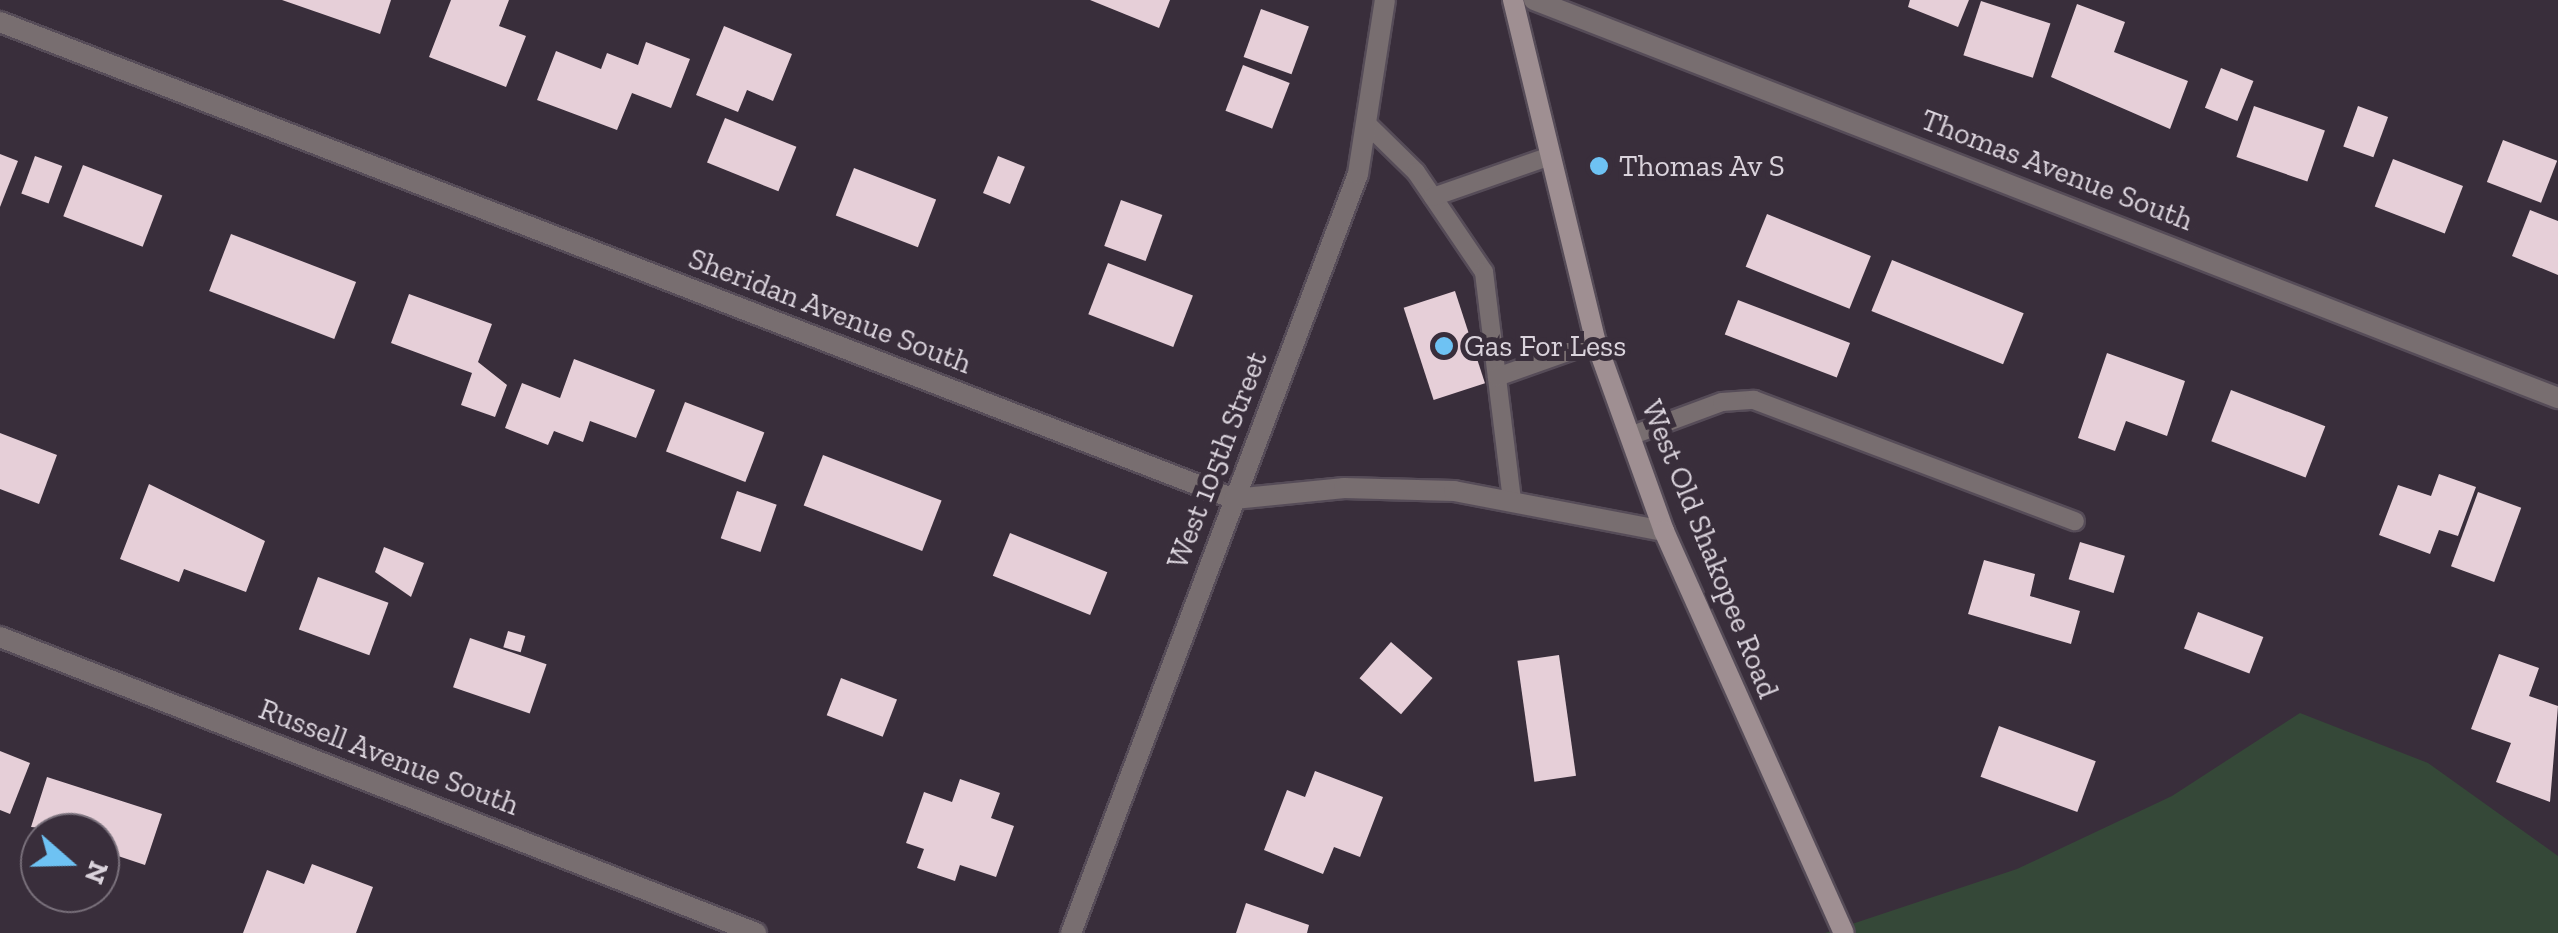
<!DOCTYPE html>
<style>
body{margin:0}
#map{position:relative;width:2558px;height:933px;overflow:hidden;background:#392e3b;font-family:"Zilla Slab",serif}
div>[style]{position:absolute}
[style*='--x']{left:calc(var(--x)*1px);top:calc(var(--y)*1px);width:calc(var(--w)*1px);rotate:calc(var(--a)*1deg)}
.green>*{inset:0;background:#354838}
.building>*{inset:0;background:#e6cfd8;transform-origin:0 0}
.roads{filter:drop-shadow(2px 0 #564c58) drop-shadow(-2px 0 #564c58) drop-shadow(0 2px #564c58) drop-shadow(0 -2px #564c58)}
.lane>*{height:18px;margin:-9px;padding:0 9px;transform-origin:9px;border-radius:9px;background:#786e70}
.street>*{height:20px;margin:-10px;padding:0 10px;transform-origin:10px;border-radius:10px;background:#786e70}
.secondary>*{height:20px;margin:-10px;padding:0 10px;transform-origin:10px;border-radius:10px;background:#9f8f92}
.dots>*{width:28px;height:28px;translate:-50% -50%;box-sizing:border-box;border:5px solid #392e3b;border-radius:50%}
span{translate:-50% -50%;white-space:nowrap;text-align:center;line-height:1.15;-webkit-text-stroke:10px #392e3b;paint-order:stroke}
.poi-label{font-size:30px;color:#dad3dc}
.left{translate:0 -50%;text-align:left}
.street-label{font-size:30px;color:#dad3dc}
.north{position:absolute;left:20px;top:813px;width:100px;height:100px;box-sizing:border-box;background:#392e3b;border:2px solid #79707b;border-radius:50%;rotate:110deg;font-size:28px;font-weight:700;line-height:40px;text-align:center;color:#dad3dc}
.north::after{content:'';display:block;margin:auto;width:35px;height:45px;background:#6ec2f3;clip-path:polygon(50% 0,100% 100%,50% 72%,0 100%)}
</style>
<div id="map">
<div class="green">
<div style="clip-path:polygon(2300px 713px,2428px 763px,2558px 856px,2558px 933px,1825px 933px,2017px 869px,2172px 796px)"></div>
</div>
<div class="building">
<div style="clip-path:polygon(282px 0,391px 0,380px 34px)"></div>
<div style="clip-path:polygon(451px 0,509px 0,499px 26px,526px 36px,506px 87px,429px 57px)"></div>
<div style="clip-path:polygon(1090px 0,1170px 0,1159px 28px)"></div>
<div style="clip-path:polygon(1910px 0,1969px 0,1958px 27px,1908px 7px)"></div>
<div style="left:1981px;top:1px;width:73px;height:57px;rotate:18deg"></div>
<div style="clip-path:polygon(2077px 4px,2125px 22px,2114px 52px,2188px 81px,2170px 129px,2051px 77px)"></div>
<div style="left:1261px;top:9px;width:51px;height:51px;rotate:20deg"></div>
<div style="clip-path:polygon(724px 26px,792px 54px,773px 101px,747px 90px,738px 112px,696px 95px)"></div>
<div style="clip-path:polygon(646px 42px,690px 59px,671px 108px,632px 93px,617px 130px,537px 100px,556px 51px,601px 69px,607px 53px,638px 65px)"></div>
<div style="left:1243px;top:65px;width:50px;height:49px;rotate:21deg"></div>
<div style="left:2221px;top:68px;width:35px;height:43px;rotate:22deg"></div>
<div style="left:2254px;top:106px;width:75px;height:54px;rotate:19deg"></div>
<div style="left:2358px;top:106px;width:32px;height:43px;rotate:20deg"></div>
<div style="left:725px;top:118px;width:77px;height:48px;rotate:22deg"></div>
<div style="left:2503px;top:140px;width:58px;height:45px;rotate:21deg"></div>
<div style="clip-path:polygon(0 154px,18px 161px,0 207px)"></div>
<div style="left:35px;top:156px;width:29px;height:40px;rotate:20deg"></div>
<div style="left:998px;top:156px;width:29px;height:40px;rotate:22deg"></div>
<div style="left:2393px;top:159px;width:75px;height:51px;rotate:21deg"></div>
<div style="left:83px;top:165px;width:85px;height:55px;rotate:21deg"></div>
<div style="left:854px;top:168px;width:88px;height:51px;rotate:21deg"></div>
<div style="left:1121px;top:200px;width:44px;height:49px;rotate:20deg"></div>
<div style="clip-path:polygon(2530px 210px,2558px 221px,2558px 275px,2512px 256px)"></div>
<div style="left:1767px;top:214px;width:112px;height:57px;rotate:22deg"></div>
<div style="left:231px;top:234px;width:134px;height:61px;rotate:21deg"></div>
<div style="left:1892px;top:260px;width:142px;height:55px;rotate:22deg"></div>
<div style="left:1108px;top:263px;width:91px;height:55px;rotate:21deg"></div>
<div style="left:1455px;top:291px;width:97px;height:54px;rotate:72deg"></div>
<div style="clip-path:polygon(409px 294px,492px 324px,478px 362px,507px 385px,495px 417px,461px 405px,472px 373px,391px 343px)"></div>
<div style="left:1738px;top:300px;width:120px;height:37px;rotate:21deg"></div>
<div style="clip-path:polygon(2107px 353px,2185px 381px,2167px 436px,2126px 421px,2115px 451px,2078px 438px)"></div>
<div style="clip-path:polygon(574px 359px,655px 390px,636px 438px,590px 421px,583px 442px,554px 431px,548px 445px,505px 428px,522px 383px,560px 398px)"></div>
<div style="left:2231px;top:390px;width:101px;height:55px;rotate:21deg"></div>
<div style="left:685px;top:402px;width:85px;height:53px;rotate:21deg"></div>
<div style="clip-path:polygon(0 433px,57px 455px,39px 504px,0 489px)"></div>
<div style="left:823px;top:455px;width:127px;height:54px;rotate:21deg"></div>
<div style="clip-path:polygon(2439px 474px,2476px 487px,2458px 536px,2439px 530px,2430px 554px,2379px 535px,2398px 485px,2431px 496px)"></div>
<div style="clip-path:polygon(149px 484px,265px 541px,246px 592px,184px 569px,179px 582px,120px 559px)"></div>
<div style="left:737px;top:491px;width:42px;height:50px;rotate:19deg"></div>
<div style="left:2478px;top:492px;width:46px;height:79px;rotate:20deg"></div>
<div style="left:1010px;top:533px;width:105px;height:46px;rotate:22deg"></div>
<div style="left:2080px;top:542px;width:47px;height:39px;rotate:17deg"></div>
<div style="clip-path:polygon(384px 547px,424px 563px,411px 597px,375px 572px)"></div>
<div style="clip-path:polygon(1984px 560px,2035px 574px,2030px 596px,2080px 611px,2071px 644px,1968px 614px)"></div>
<div style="left:318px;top:577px;width:75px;height:56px;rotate:20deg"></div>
<div style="left:2198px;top:612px;width:70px;height:39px;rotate:21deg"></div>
<div style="left:508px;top:631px;width:18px;height:17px;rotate:16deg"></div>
<div style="left:470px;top:638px;width:81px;height:52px;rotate:19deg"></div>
<div style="left:1391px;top:642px;width:55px;height:48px;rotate:41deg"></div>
<div style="clip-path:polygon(2499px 654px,2539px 668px,2529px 696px,2558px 706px,2550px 802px,2496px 782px,2511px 743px,2471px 729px)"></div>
<div style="left:1559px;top:655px;width:122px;height:42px;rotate:82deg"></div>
<div style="left:841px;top:678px;width:60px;height:40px;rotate:21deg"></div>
<div style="left:1999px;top:726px;width:103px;height:54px;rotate:20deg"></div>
<div style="clip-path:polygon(0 751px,30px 763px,10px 814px,0 810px)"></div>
<div style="clip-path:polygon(1315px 771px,1383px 797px,1360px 857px,1334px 847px,1323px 874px,1264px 850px,1287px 790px,1305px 797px)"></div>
<div style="clip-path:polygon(47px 777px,162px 814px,145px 865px,100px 850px,100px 833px,31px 827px)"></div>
<div style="clip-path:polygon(960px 779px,1000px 793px,991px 818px,1014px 826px,996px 877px,960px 865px,955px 881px,917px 868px,924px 849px,906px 843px,924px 792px,952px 802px)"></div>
<div style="clip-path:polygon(312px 864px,373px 887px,356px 933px,243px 933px,267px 870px,304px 884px)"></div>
<div style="clip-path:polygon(1246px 903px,1309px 925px,1307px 933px,1236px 933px)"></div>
</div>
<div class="roads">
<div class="lane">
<div style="--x:1366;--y:123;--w:70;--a:44.4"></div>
<div style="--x:1416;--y:172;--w:121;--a:55.8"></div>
<div style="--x:1484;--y:272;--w:229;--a:83"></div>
<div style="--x:1433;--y:197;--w:119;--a:-19.2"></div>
<div style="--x:1497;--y:377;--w:105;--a:-19.5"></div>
<div style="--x:1630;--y:436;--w:98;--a:-20.3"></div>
<div style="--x:1722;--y:402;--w:32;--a:-4"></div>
<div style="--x:1754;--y:400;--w:343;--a:20.7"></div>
</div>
<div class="street">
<div style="--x:1534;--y:0;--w:1099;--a:21.24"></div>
<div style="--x:0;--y:22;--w:1323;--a:21.13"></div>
<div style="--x:1234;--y:499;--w:111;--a:-5.7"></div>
<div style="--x:1344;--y:488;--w:110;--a:1.6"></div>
<div style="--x:1454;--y:491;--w:214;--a:10.8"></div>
<div style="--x:0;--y:637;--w:812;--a:21.38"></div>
<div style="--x:1071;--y:933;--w:811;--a:-69.29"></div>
<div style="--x:1358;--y:174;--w:176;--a:-81.2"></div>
</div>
<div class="secondary">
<div style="--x:1513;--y:0;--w:352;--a:76.4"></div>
<div style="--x:1596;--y:342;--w:201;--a:70.2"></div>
<div style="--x:1664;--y:531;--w:440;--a:65.9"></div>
</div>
</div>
<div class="dots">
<div style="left:1599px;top:166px;background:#6ec2f3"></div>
<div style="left:1444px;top:346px;background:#6ec2f3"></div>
</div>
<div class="poi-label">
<span class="left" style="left:1619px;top:166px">Thomas Av S</span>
<span class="left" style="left:1464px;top:346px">Gas For Less</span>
</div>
<div class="street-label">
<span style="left:2057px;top:170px;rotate:21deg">Thomas Avenue South</span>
<span style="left:830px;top:311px;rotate:21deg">Sheridan Avenue South</span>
<span style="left:1217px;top:460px;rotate:-69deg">West 105th Street</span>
<span style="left:1710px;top:549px;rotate:68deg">West Old Shakopee Road</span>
<span style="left:389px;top:757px;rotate:21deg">Russell Avenue South</span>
</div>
<div class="north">N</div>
</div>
